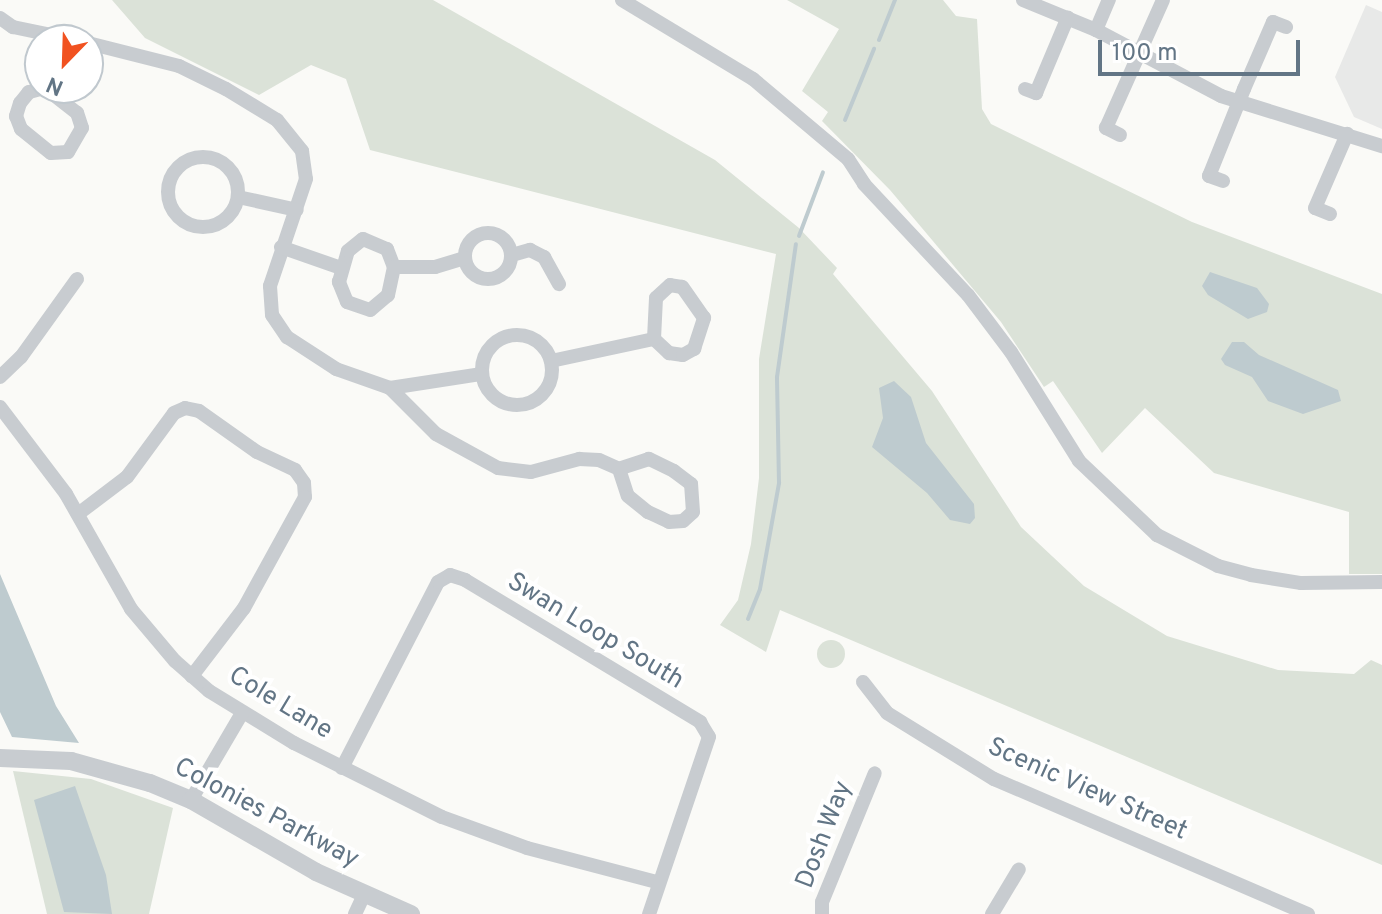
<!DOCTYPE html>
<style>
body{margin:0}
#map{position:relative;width:1382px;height:914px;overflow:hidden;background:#fafaf7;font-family:Overpass,sans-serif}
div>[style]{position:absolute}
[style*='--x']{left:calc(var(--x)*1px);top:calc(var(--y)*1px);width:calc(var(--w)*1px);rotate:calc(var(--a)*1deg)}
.built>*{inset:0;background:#e8e9e8}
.green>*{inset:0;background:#dbe2d8}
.round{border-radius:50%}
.water>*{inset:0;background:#becbcf}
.stream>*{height:4px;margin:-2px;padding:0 2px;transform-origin:2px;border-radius:2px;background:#becbcf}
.minor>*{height:14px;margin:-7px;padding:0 7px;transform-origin:7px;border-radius:7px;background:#c8ccd0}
.minor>.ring{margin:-7px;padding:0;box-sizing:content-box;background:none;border:14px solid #c8ccd0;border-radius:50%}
.tertiary>*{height:18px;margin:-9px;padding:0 9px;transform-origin:9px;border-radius:9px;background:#c8ccd0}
span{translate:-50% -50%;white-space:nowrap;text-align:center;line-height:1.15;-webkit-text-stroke:8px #fff;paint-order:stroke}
.street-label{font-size:26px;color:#627585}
.north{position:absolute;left:24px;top:24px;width:80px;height:80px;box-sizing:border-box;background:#fff;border:2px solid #c0c8ce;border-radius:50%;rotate:203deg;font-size:22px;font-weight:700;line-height:32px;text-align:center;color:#627585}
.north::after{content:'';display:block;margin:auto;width:28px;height:36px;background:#f15220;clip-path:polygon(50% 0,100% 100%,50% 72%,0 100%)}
.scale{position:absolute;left:1098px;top:40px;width:202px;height:36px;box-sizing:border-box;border:4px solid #627585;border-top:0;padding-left:10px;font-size:24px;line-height:28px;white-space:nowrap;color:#627585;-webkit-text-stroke:6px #fff;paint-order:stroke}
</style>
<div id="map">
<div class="built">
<div style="clip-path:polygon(1366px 5px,1382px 12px,1382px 129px,1354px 117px,1335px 77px)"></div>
</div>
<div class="green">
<div style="clip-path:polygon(112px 0,433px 0,715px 160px,799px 228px,837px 268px,833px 274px,932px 391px,1021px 527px,1084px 586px,1167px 636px,1278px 670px,1354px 674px,1371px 660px,1382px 665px,1382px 865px,780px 610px,766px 652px,720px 625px,738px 600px,751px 544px,759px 478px,759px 359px,776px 254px,370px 150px,346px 79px,311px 65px,259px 95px,145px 38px)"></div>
<div style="clip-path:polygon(787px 0,943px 0,956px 16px,977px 19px,982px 109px,991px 124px,1192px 222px,1382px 294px,1382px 574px,1349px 574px,1349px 512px,1214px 473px,1145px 408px,1102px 453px,1053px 381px,1044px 387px,1001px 322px,890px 190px,822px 121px,828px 112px,802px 91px,839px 29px)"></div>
<div class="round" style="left:817px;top:640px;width:28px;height:28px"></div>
<div style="clip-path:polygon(13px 771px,91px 779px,173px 808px,149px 914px,47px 914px)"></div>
</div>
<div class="water">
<div style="clip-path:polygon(1210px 272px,1257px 288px,1269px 304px,1267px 312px,1248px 319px,1208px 295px,1202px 286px)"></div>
<div style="clip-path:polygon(1232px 342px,1244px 342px,1259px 355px,1338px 390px,1341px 401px,1303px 414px,1268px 401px,1252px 377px,1225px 365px,1221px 359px)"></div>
<div style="clip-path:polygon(894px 381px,911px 397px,926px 443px,974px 504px,975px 518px,970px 524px,950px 520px,927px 493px,872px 447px,883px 418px,879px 388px)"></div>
<div style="clip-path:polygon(0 574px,56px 706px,79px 743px,12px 737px,0 712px)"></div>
<div style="clip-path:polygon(75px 786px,106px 875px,112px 914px,64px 912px,34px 800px)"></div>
</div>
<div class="stream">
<div style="--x:879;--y:40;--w:43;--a:-68.2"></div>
<div style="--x:845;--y:120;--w:77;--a:-67.8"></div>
<div style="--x:799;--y:236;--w:68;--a:-69.4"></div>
<div style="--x:748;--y:619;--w:32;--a:-68"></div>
<div style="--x:760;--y:589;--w:108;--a:-79.8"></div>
<div style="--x:779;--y:483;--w:106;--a:-91.1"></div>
<div style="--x:777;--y:377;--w:134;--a:-81.9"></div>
</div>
<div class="minor">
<div style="--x:622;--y:0;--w:153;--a:31.1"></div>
<div style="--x:753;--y:79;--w:124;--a:40.1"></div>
<div style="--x:848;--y:159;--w:30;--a:57"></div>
<div style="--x:864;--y:184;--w:152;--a:46.9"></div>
<div style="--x:968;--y:295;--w:71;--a:53"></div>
<div style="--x:1011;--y:352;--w:128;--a:58"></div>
<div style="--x:1079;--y:461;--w:108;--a:43.5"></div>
<div style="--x:1157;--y:535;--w:68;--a:26.9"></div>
<div style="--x:1218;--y:566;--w:34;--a:15"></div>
<div style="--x:1251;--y:575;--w:51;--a:9.1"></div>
<div style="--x:1301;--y:583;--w:81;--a:-0.7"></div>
<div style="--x:1023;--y:0;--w:79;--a:22.3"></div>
<div style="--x:1096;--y:30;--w:141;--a:27.8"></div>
<div style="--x:1221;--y:96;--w:169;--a:17.3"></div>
<div style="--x:0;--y:18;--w:16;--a:35"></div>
<div style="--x:13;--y:27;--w:63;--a:11.8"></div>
<div style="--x:1096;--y:30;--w:33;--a:-67"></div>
<div style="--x:88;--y:43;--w:94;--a:14.2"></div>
<div style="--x:179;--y:66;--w:52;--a:26.1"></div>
<div style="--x:226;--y:89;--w:60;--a:31.3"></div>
<div style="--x:277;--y:120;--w:40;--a:51"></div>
<div style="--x:302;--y:151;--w:28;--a:82"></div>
<div style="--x:306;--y:179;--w:113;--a:108.6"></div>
<div style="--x:270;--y:286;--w:29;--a:86"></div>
<div style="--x:272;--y:315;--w:27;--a:56"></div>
<div style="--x:287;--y:337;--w:59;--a:33.1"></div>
<div style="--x:336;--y:369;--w:57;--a:19.4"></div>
<div style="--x:390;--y:388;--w:65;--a:45"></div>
<div style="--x:436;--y:434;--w:71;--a:28.7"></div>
<div style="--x:498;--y:468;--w:33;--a:7"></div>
<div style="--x:531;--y:472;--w:50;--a:-15.2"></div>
<div style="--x:579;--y:459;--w:20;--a:3"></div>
<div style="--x:599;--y:460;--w:22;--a:24"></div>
<div style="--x:619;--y:469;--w:28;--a:72"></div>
<div style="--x:628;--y:496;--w:26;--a:39"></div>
<div style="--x:648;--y:512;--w:23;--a:25"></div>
<div style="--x:669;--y:522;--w:14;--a:-4"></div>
<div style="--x:683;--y:521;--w:13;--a:-42"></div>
<div style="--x:693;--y:512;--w:28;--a:-94"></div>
<div style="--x:691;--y:484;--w:21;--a:-143"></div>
<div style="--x:674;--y:471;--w:28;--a:-154"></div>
<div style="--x:649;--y:459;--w:32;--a:162"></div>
<div style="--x:44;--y:88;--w:16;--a:165"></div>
<div style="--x:29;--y:92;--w:14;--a:129"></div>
<div style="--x:20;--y:103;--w:14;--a:107"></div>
<div style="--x:16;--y:116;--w:14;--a:69"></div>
<div style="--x:21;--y:129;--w:38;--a:39"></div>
<div style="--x:51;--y:153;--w:17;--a:-3"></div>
<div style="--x:68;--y:152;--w:28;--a:-60"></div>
<div style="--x:82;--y:128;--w:16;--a:-108"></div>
<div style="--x:77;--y:113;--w:41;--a:-142"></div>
<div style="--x:1025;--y:89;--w:12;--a:20"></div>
<div style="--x:1036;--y:93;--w:82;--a:-67.2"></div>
<div style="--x:1120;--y:135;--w:16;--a:-153"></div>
<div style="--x:1106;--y:128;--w:140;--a:-66"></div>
<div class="ring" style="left:168px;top:157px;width:56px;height:56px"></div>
<div style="--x:1223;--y:181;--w:15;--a:-160"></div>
<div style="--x:1209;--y:176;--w:94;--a:-68.1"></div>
<div style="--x:1244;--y:89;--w:73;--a:-66.6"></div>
<div style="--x:1273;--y:22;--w:14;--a:21"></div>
<div style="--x:238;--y:197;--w:60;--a:12.4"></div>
<div style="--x:1330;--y:214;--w:16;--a:-158"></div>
<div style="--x:1315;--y:208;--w:81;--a:-66.6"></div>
<div class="ring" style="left:465px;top:233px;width:32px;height:32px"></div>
<div style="--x:363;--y:239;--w:26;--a:23"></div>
<div style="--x:387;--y:249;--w:19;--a:69"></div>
<div style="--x:394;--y:267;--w:29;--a:102"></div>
<div style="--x:388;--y:295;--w:23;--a:140"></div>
<div style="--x:370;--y:310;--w:24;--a:-161"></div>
<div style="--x:347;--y:302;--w:22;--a:-112"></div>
<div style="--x:339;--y:282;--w:32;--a:-74"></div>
<div style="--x:348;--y:251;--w:19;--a:-39"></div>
<div style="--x:281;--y:247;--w:64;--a:19.3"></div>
<div style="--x:512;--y:255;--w:19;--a:-16"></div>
<div style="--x:530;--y:250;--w:16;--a:27"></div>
<div style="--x:544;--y:257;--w:31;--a:61"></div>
<div style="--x:394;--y:267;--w:41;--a:0"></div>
<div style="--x:435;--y:267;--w:31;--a:-17"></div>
<div class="ring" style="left:482px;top:335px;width:56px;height:56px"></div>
<div style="--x:551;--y:361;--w:105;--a:-12.1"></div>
<div style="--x:654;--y:339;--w:21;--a:43"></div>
<div style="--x:669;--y:353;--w:14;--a:8"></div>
<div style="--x:683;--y:355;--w:13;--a:-29"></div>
<div style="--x:694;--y:349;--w:33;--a:-72"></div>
<div style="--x:704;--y:318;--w:38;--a:-125"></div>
<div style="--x:682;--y:287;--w:12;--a:-171"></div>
<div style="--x:670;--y:285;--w:19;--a:137"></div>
<div style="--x:656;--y:298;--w:41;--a:92.8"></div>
<div style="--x:0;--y:377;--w:29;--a:-44"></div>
<div style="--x:21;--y:357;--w:96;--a:-54.3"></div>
<div style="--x:390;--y:388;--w:93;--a:-8.7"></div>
<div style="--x:0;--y:407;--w:109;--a:52.8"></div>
<div style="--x:66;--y:494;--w:132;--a:60.5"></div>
<div style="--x:131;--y:609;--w:68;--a:49.8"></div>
<div style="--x:175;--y:661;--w:45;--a:41.4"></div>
<div style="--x:209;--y:691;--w:100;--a:31.5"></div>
<div style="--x:294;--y:743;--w:165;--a:26.6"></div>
<div style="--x:442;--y:817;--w:90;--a:20"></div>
<div style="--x:527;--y:848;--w:134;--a:14.7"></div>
<div style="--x:78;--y:514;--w:61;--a:-37.1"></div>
<div style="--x:127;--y:477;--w:79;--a:-53.7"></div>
<div style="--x:174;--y:413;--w:12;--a:-24"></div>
<div style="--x:185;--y:408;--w:14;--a:12"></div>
<div style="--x:199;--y:411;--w:71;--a:35.3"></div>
<div style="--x:257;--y:452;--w:42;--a:25.3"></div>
<div style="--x:295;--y:470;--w:16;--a:55"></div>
<div style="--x:304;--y:483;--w:14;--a:86"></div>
<div style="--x:305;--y:497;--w:127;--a:118.8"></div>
<div style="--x:244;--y:608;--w:86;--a:127.4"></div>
<div style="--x:863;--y:682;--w:39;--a:52"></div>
<div style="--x:887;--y:713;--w:126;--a:31.7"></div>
<div style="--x:994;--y:779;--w:342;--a:23.3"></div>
<div style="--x:342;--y:768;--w:209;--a:-62.7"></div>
<div style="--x:438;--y:582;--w:14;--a:-30"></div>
<div style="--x:450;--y:575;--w:16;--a:18"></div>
<div style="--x:465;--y:580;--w:275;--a:31.1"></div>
<div style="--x:700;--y:722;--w:17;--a:59"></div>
<div style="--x:709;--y:737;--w:187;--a:108.7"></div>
<div style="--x:191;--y:800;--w:101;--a:-59.6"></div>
<div style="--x:355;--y:914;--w:21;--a:-65"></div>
<div style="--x:822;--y:914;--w:12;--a:-90"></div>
<div style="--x:822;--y:902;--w:139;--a:-67.7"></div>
<div style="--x:992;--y:914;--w:52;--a:-59"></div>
</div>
<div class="tertiary">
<div style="--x:0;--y:758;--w:71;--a:2.4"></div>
<div style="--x:71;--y:761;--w:82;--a:15.6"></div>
<div style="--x:150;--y:783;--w:44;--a:22.5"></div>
<div style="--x:191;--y:800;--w:144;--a:29.9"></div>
<div style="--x:316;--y:872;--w:104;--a:23.9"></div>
</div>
<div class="street-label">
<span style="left:595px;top:632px;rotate:31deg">Swan Loop South</span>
<span style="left:280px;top:704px;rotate:31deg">Cole Lane</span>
<span style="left:1087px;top:790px;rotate:24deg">Scenic View Street</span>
<span style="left:266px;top:814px;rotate:28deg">Colonies Parkway</span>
<span style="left:825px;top:835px;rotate:-69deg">Dosh Way</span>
</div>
<div class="north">N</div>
<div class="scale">100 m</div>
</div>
